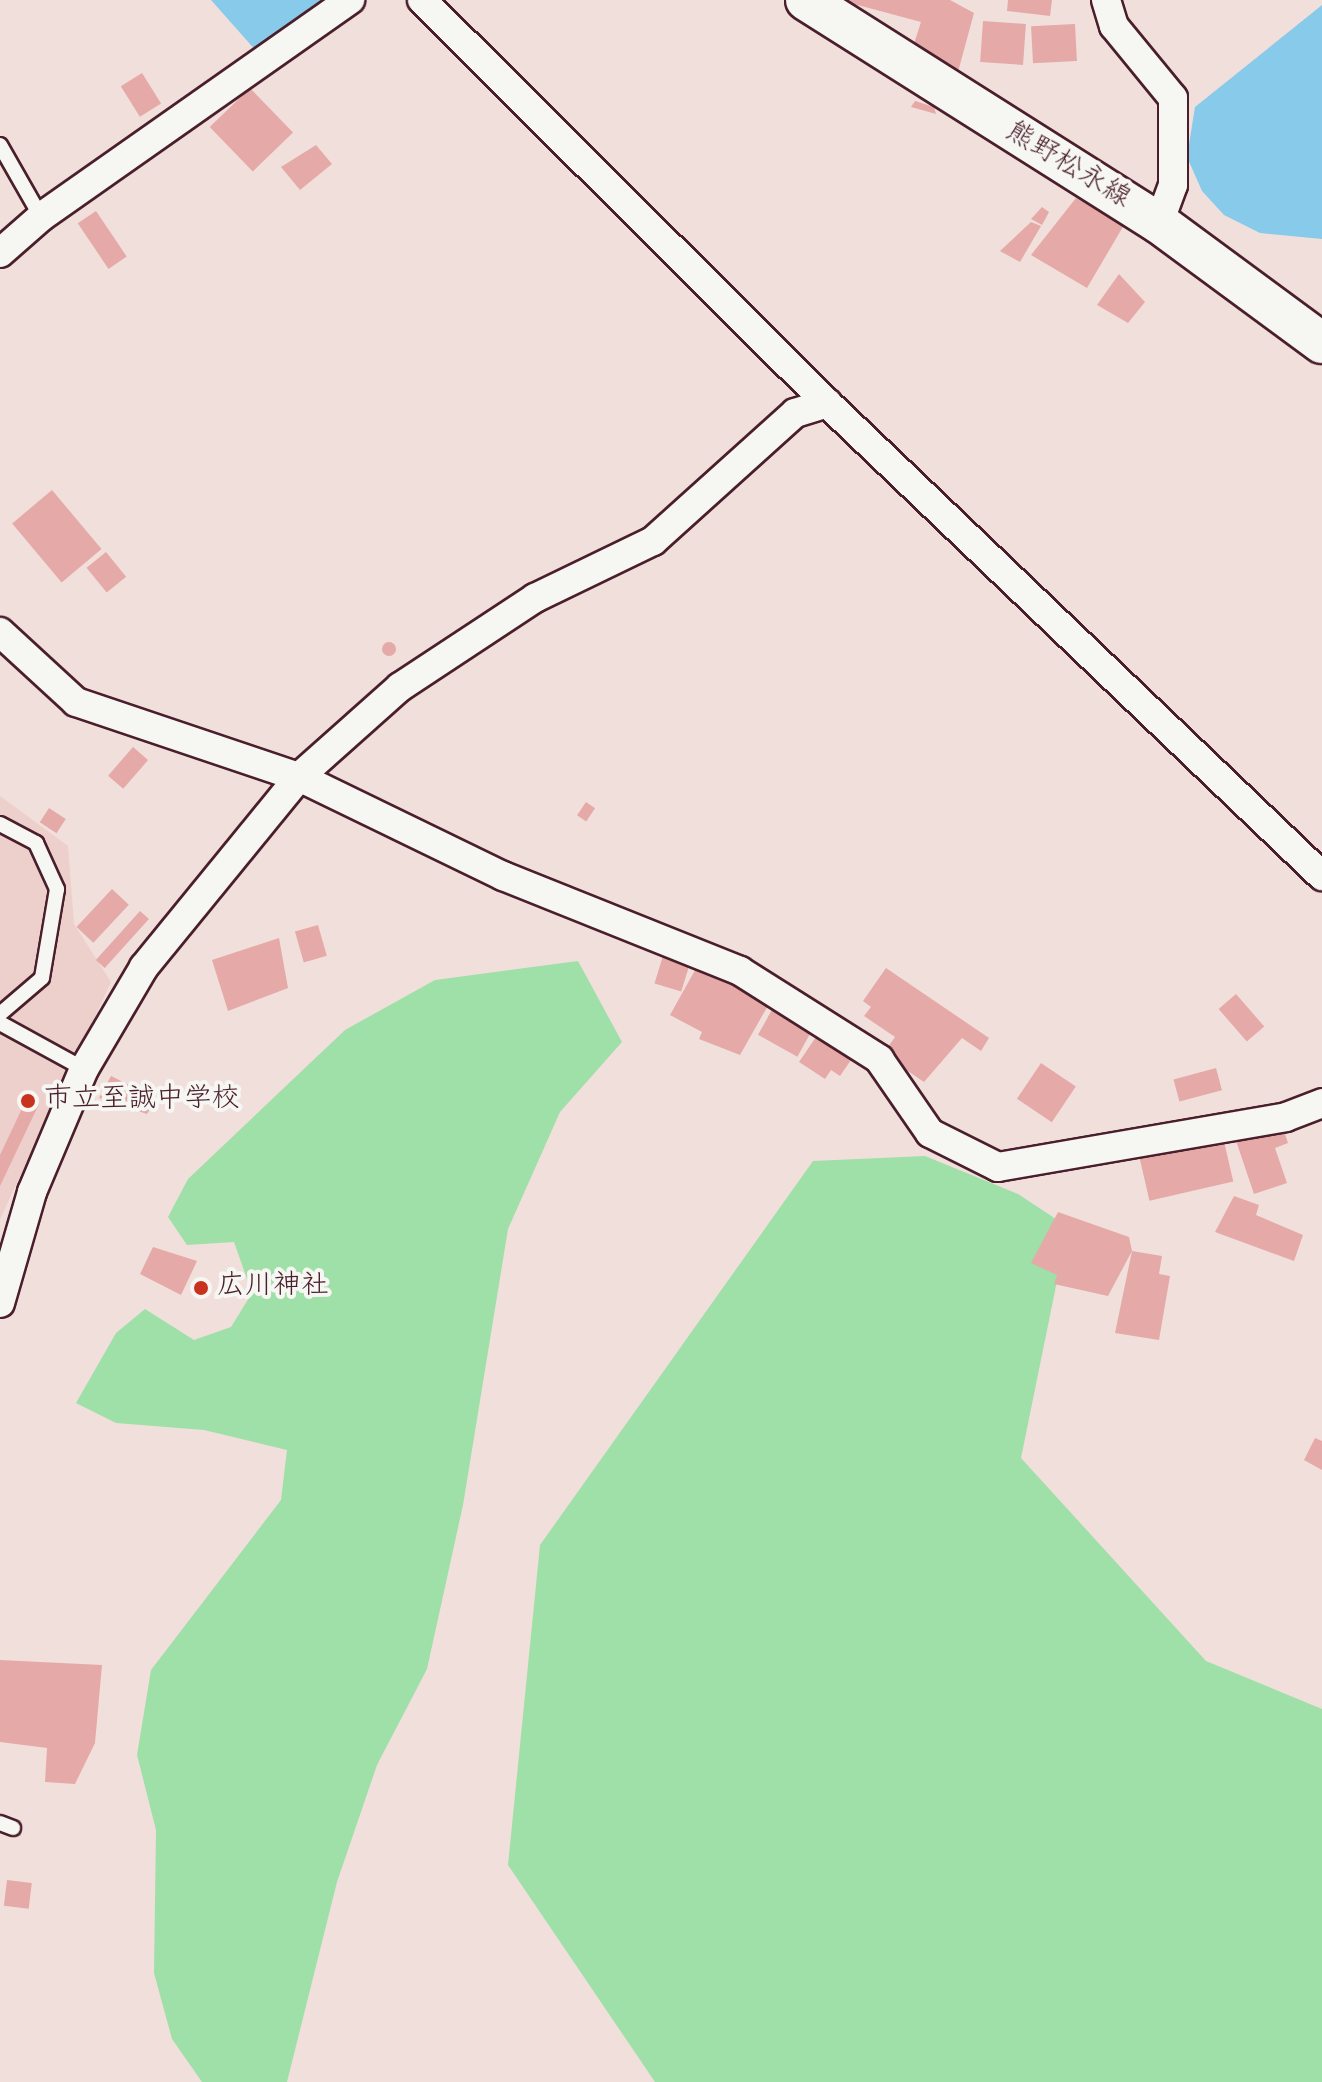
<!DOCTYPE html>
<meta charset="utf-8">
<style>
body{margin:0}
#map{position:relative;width:1322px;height:2082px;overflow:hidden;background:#f1dfdc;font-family:Dekko,"Klee One",sans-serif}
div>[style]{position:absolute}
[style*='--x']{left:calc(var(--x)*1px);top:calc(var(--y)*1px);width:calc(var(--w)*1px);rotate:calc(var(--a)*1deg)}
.built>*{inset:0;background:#edcfcc}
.green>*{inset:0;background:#9fdfa8}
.water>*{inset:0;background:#88cae9}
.building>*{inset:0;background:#e5aaa7;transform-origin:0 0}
.round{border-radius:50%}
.roads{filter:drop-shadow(2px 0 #4a1f2b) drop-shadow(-2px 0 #4a1f2b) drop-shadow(0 2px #4a1f2b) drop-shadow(0 -2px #4a1f2b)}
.lane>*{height:14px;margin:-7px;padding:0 7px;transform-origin:7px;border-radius:7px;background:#f6f6f2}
.street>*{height:28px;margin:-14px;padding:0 14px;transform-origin:14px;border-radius:14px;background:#f6f6f2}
.secondary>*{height:40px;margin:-20px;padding:0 20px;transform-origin:20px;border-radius:20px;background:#f6f6f2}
.dots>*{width:22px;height:22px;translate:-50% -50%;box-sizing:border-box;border:4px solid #f6f6f2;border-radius:50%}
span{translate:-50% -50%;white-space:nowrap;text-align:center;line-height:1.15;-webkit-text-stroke:8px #f6f6f2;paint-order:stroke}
.street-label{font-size:28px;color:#4a1f2b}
.poi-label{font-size:28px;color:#4a1f2b}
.left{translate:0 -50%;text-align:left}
</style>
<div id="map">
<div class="built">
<div style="clip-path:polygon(0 796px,68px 846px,74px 924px,111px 982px,0 1219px)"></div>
</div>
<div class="green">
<div style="clip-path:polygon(578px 961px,622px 1042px,560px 1112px,508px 1229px,463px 1505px,427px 1669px,377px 1765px,337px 1882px,287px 2082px,202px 2082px,172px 2039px,154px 1973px,156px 1830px,137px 1755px,151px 1670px,281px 1500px,287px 1450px,204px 1430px,116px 1423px,76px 1403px,116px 1333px,145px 1309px,194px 1340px,231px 1327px,252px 1293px,234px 1242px,187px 1245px,168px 1217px,188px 1179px,345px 1030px,435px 980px)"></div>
<div style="clip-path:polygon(925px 1156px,1018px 1194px,1068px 1227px,1021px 1458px,1206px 1661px,1322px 1709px,1322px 2082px,655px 2082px,508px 1865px,540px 1545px,813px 1161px)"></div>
</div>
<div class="water">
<div style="clip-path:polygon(211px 0,327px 0,258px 53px)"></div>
<div style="clip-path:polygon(1322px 5px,1322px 239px,1260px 233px,1224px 215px,1202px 191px,1187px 157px,1195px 107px)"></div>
</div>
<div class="building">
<div style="clip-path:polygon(839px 0,950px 0,974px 13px,958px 72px,910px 56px,921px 22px)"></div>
<div style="clip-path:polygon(1008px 0,1052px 0,1050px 16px,1007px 11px)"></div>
<div style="left:983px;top:21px;width:43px;height:41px;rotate:4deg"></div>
<div style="left:1075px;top:24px;width:37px;height:44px;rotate:87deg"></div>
<div style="left:142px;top:73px;width:36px;height:25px;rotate:58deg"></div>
<div style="left:250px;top:88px;width:62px;height:56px;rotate:46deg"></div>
<div style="clip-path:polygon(915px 101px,934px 107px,936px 114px,911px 107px)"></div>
<div style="clip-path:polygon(316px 145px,332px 164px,300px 190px,281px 167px)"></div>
<div style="clip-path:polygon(1076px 198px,1124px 225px,1087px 288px,1031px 255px)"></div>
<div style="clip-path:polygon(1042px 207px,1049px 212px,1042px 225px,1031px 219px)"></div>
<div style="left:96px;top:211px;width:55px;height:22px;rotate:56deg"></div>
<div style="clip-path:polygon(1031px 222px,1041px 226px,1020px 262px,1000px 251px)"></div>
<div style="clip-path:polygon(1119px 274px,1145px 302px,1128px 323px,1097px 305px)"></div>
<div style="left:52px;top:490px;width:77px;height:52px;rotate:50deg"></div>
<div style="left:106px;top:552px;width:32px;height:25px;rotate:51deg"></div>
<div class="round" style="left:382px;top:642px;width:14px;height:14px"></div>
<div style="left:133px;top:747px;width:20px;height:38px;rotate:41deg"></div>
<div style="left:586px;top:802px;width:11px;height:16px;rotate:34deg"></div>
<div style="left:49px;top:808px;width:20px;height:17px;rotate:33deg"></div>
<div style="left:112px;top:889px;width:23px;height:52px;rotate:43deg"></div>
<div style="left:140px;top:911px;width:12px;height:66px;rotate:42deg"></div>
<div style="left:318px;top:925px;width:32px;height:24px;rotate:74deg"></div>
<div style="clip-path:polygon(279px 938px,288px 988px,228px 1011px,212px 960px)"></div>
<div style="left:665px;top:949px;width:28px;height:36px;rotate:17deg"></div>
<div style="clip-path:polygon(699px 963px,770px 1002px,740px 1055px,699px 1039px,702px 1032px,670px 1015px)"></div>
<div style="clip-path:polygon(886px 968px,989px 1038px,981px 1051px,962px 1038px,924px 1082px,883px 1054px,895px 1037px,864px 1016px,871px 1007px,863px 1001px)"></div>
<div style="left:1236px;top:994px;width:43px;height:23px;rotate:49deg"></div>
<div style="left:774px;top:1006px;width:45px;height:33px;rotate:29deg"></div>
<div style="clip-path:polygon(818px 1034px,853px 1057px,840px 1076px,831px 1070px,825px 1079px,799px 1062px)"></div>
<div style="left:1041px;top:1063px;width:42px;height:43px;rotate:34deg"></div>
<div style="left:1216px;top:1068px;width:23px;height:44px;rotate:75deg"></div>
<div style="clip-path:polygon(111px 1076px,156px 1098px,147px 1114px,99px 1098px)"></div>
<div style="clip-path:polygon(27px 1098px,39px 1104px,0 1186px,0 1155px)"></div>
<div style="clip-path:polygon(1277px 1110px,1288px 1143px,1275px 1148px,1287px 1183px,1254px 1194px,1231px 1126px)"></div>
<div style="left:1220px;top:1124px;width:59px;height:86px;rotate:77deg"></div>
<div style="clip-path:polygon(1234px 1196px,1259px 1205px,1256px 1215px,1303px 1235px,1294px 1261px,1215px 1232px)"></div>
<div style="clip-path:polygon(1058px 1212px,1129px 1237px,1132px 1251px,1162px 1256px,1159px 1274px,1170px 1276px,1159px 1340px,1115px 1333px,1132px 1251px,1108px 1296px,1054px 1284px,1057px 1275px,1031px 1263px)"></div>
<div style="clip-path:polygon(153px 1247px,197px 1261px,181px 1295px,140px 1274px)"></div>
<div style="clip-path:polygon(1315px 1438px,1322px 1441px,1322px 1470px,1304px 1460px)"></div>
<div style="clip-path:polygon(0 1660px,102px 1665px,95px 1743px,75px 1784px,45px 1782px,47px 1748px,0 1742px)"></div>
<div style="left:7px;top:1880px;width:25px;height:26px;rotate:7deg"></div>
</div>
<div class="roads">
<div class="lane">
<div style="--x:0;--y:145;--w:83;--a:60.3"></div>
<div style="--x:0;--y:824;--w:41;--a:27.8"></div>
<div style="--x:36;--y:843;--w:51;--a:65.5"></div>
<div style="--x:57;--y:889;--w:90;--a:99.6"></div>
<div style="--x:42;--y:978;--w:55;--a:139.4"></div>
<div style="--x:0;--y:1023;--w:96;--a:28.7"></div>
<div style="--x:0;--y:1823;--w:14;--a:21"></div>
</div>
<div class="street">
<div style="--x:422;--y:0;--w:571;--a:44.86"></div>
<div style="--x:827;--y:403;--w:685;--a:43.7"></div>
<div style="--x:1106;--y:0;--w:27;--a:73"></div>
<div style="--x:1114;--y:26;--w:93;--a:50.7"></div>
<div style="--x:1173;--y:98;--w:87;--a:90"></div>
<div style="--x:1173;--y:185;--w:40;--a:110.2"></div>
<div style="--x:0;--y:253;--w:55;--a:-41.3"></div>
<div style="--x:41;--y:217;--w:378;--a:-35.1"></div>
<div style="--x:0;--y:632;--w:103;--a:42.6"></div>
<div style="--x:76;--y:702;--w:235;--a:18.6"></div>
<div style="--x:299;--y:777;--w:227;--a:25.9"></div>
<div style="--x:503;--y:876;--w:255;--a:21.8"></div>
<div style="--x:740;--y:971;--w:165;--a:32.3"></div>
<div style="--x:879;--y:1059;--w:90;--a:55.4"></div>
<div style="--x:930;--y:1133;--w:76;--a:26.6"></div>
<div style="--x:998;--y:1167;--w:292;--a:-9.8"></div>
<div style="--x:1286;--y:1117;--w:39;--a:-21"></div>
<div style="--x:0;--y:1303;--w:116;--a:-73.9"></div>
<div style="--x:32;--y:1192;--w:134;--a:-67.1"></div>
<div style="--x:84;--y:1069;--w:118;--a:-59.5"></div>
<div style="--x:144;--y:967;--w:245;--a:-50.8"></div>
<div style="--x:299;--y:777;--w:135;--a:-41.7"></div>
<div style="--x:400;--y:687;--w:162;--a:-33.4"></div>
<div style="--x:535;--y:598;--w:131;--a:-25.8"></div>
<div style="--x:653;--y:541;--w:191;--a:-42"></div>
<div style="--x:795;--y:413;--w:34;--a:-17"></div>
</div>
<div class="secondary">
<div style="--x:806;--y:0;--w:418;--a:32.3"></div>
<div style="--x:1159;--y:223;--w:202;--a:36.4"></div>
</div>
</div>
<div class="dots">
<div style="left:28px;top:1101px;background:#c8321e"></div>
<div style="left:201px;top:1288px;background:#c8321e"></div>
</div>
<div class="street-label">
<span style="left:1067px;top:167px;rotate:31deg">熊野松永線</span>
</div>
<div class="poi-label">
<span class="left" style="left:44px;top:1101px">市立至誠中学校</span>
<span class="left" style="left:217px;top:1288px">広川神社</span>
</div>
</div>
